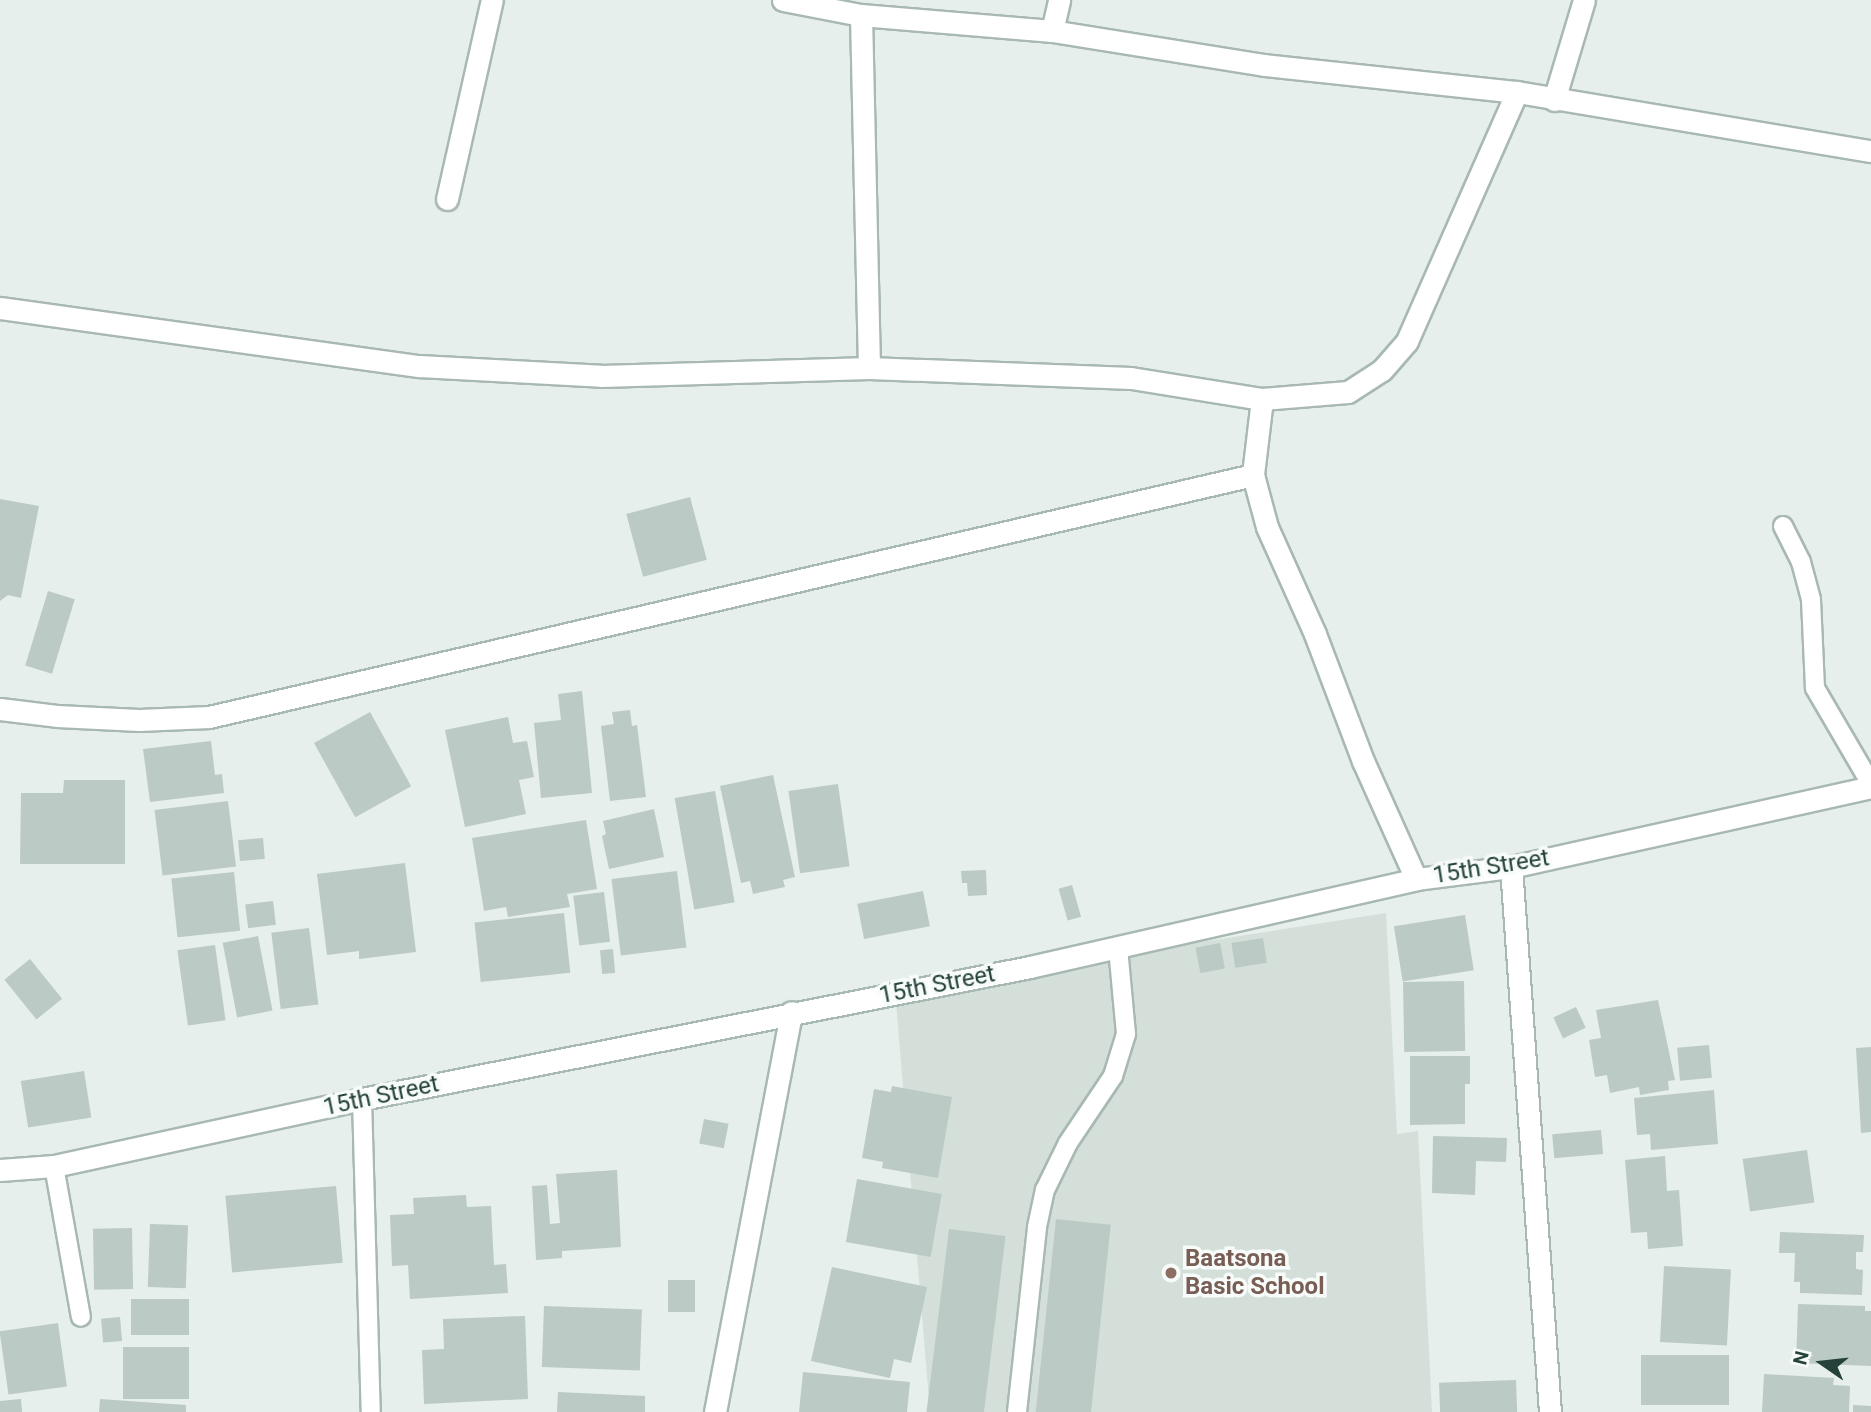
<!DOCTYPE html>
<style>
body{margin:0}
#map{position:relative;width:1871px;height:1412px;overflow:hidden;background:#e6efeb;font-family:Roboto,sans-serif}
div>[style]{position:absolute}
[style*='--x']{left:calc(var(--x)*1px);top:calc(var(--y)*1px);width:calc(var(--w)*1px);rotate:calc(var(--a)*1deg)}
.built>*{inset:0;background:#d4dfda}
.building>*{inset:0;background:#bbcac4;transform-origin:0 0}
.roads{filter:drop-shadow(2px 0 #a8b8b2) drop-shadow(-2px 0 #a8b8b2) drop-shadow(0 2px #a8b8b2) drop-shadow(0 -2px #a8b8b2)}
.service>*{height:18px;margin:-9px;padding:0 9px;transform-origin:9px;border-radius:9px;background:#fff}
.minor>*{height:21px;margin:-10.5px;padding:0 10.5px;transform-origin:10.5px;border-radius:10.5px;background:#fff}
.dots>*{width:19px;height:19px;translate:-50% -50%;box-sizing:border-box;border:4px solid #f7fbf9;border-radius:50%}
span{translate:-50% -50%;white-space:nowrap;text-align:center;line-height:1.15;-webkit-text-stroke:7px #f7fbf9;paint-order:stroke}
.street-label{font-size:24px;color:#24423a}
.education-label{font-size:24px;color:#785e54;font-weight:700}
.left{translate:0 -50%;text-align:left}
.north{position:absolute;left:1787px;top:1328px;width:70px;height:70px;-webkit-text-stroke:5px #f7fbf9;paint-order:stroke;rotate:284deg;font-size:19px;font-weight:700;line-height:28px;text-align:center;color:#24423a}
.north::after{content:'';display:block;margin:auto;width:24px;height:32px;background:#24423a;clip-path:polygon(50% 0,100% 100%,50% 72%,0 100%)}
</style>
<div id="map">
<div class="built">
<div style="clip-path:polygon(1386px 913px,1397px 1134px,1418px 1131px,1432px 1412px,930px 1412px,895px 990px)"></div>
</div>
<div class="building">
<div style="left:690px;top:497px;width:65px;height:66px;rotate:75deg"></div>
<div style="clip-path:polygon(0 499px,39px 506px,21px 598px,8px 595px,0 601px)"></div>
<div style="left:48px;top:591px;width:28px;height:78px;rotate:17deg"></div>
<div style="clip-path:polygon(582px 691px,592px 793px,541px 798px,534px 723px,561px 720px,558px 694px)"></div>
<div style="clip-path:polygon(630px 710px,632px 726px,637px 725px,646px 797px,610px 801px,601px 726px,614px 724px,612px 712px)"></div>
<div style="left:370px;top:712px;width:85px;height:64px;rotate:61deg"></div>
<div style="clip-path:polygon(508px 717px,513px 743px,527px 741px,534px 777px,519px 780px,526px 814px,465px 827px,445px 730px)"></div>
<div style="clip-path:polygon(211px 741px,215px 775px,222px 774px,224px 793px,150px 802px,143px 749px)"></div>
<div style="clip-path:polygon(773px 775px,795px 877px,783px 880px,785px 887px,753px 894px,750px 881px,741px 883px,720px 786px)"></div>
<div style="clip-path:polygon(64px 780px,125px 780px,125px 864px,20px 864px,21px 793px,63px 793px)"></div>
<div style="left:838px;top:784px;width:83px;height:50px;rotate:82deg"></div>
<div style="left:715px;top:791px;width:113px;height:41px;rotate:80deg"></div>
<div style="left:228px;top:801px;width:66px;height:74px;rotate:83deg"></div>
<div style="clip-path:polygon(654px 809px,664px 857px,609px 869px,602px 836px,606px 834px,603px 821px)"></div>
<div style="clip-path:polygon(586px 820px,597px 889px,567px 894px,570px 907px,508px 917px,506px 907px,484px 911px,472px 838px)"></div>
<div style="left:263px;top:838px;width:21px;height:25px;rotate:85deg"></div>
<div style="clip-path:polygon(405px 863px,416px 952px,359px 959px,359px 951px,327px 955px,317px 874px)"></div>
<div style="clip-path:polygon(986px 870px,987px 895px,968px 896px,967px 883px,962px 883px,961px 871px)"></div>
<div style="left:677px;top:871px;width:77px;height:66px;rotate:83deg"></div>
<div style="left:234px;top:872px;width:59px;height:63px;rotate:84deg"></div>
<div style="left:1072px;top:885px;width:33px;height:14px;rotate:74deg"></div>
<div style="left:923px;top:891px;width:36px;height:67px;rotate:79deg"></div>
<div style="left:604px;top:892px;width:50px;height:31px;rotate:83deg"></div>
<div style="left:273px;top:901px;width:24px;height:28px;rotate:83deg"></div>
<div style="left:564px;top:913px;width:60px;height:90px;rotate:84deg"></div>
<div style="left:1465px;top:915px;width:56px;height:72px;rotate:81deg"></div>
<div style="left:309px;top:928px;width:77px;height:38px;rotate:83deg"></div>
<div style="left:258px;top:936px;width:76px;height:36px;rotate:79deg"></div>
<div style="left:1263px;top:938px;width:25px;height:32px;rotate:81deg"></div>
<div style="left:1220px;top:943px;width:26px;height:25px;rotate:79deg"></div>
<div style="left:215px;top:945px;width:76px;height:38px;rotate:82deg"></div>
<div style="left:613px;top:949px;width:24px;height:13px;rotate:85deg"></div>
<div style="left:30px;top:959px;width:51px;height:33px;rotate:51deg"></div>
<div style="left:1464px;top:981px;width:70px;height:61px;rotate:89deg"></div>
<div style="clip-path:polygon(1658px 1000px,1675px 1080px,1668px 1081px,1669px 1090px,1640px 1095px,1639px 1087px,1610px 1093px,1607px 1075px,1595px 1077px,1589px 1040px,1601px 1038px,1596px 1010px)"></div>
<div style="left:1576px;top:1007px;width:23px;height:25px;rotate:65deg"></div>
<div style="left:1709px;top:1045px;width:33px;height:32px;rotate:85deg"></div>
<div style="clip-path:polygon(1871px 1047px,1871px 1132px,1861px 1133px,1856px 1048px)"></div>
<div style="clip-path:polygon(1410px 1056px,1470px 1056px,1470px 1084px,1465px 1084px,1465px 1124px,1410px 1125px)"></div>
<div style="left:84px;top:1071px;width:47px;height:64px;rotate:81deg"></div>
<div style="clip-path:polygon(892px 1086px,952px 1097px,938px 1178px,882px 1168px,883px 1162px,862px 1158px,874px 1089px,891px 1092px)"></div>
<div style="clip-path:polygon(1714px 1090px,1718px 1144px,1651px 1150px,1650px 1134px,1637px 1135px,1634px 1098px)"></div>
<div style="left:704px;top:1119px;width:25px;height:25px;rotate:11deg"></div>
<div style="left:1601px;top:1130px;width:24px;height:49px;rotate:85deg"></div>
<div style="clip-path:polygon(1433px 1136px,1507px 1138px,1506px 1162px,1476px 1161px,1475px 1195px,1432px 1193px)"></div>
<div style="left:1807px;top:1150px;width:53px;height:65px;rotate:82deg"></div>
<div style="clip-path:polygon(1665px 1156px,1667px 1191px,1679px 1190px,1683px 1246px,1648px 1249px,1647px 1232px,1631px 1233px,1625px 1160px)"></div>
<div style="clip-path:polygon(617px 1170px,621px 1247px,562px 1251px,562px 1258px,536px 1260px,532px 1186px,547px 1185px,550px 1224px,560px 1223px,556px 1174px)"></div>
<div style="left:857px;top:1179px;width:86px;height:64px;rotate:10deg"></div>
<div style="left:336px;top:1186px;width:77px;height:111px;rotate:85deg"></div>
<div style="clip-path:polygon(466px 1195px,467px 1207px,491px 1206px,494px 1265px,506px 1264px,508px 1293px,410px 1299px,408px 1265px,392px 1266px,390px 1215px,414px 1214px,413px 1198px)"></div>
<div style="left:1056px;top:1219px;width:55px;height:194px;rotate:6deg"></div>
<div style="left:150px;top:1224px;width:38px;height:63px;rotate:2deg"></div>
<div style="left:132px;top:1228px;width:61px;height:39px;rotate:89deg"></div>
<div style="left:949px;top:1229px;width:57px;height:185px;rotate:7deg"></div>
<div style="clip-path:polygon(1780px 1232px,1864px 1235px,1863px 1252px,1856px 1252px,1856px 1269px,1863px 1270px,1862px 1295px,1800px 1293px,1800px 1282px,1794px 1282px,1795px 1253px,1779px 1253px)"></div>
<div style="left:1664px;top:1266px;width:67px;height:76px;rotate:3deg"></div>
<div style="clip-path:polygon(832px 1267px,927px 1287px,911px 1363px,894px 1359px,890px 1378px,811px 1361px)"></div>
<div style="left:695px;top:1280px;width:32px;height:27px;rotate:90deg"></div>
<div style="left:131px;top:1299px;width:58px;height:36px"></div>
<div style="clip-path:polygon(1798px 1304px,1865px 1306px,1865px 1311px,1871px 1311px,1871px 1366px,1796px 1363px)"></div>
<div style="left:544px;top:1306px;width:98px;height:61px;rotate:2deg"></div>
<div style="clip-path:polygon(525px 1316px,528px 1399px,424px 1404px,422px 1350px,444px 1349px,443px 1319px)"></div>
<div style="left:120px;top:1317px;width:24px;height:19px;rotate:85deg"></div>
<div style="left:58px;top:1323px;width:64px;height:59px;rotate:82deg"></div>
<div style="left:123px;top:1347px;width:66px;height:52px"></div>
<div style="left:1641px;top:1355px;width:88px;height:50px"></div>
<div style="clip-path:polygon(803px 1372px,910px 1382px,907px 1412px,799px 1412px)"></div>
<div style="clip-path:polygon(1764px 1374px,1834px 1378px,1833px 1385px,1850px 1386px,1849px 1412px,1762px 1412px)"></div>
<div style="left:1516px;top:1380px;width:32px;height:77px;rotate:88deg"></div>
<div style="clip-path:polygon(558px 1392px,645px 1396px,645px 1412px,557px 1412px)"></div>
<div style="clip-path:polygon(21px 1399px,22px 1412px,0 1412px,0 1401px)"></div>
<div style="clip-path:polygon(100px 1399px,186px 1405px,186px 1412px,99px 1412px)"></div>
<div style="clip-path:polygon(1853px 1405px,1871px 1406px,1871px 1412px,1853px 1412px)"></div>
</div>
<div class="roads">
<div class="service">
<div style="--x:1783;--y:526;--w:40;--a:63.4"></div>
<div style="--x:1801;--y:562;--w:39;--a:75"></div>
<div style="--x:1811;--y:600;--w:88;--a:87.4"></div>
<div style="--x:1815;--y:688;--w:111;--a:59.7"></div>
<div style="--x:362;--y:1099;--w:313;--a:88.4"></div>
<div style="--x:54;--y:1166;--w:153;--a:79.9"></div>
<div style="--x:1017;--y:1412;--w:186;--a:-83.8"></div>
<div style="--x:1037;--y:1227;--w:38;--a:-78"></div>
<div style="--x:1045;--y:1190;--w:52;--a:-63.9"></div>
<div style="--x:1068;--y:1143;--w:81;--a:-56.1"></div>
<div style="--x:1113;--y:1076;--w:44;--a:-72.8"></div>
<div style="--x:1126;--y:1034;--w:87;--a:-95.3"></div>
</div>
<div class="minor">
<div style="--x:783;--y:0;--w:79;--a:10.9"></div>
<div style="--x:861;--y:15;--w:192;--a:4.8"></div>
<div style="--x:1052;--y:31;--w:215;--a:9.1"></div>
<div style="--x:1264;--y:65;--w:254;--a:6.1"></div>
<div style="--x:1517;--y:92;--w:359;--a:9.5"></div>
<div style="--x:861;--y:15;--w:353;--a:88.7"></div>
<div style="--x:1052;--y:31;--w:32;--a:-77"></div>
<div style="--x:1554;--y:100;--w:104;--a:-73.3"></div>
<div style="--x:447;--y:199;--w:204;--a:-77.3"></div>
<div style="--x:0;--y:308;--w:423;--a:7.9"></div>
<div style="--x:419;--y:366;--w:182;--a:3.1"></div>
<div style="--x:601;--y:376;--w:268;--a:-1.7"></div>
<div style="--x:869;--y:368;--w:262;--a:2.2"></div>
<div style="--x:1131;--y:378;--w:133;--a:9.1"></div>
<div style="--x:1262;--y:399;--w:86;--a:-4.7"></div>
<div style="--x:1348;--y:392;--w:40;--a:-32.9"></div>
<div style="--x:1382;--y:370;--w:38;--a:-49"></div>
<div style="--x:1407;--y:341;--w:272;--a:-66.2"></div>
<div style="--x:1262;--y:399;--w:77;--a:96.8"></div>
<div style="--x:1253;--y:475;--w:54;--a:74.9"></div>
<div style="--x:1267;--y:527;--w:117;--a:65.8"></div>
<div style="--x:1315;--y:634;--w:136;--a:69.3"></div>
<div style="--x:1363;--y:761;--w:129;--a:65.8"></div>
<div style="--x:0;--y:709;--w:57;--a:7"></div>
<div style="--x:57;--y:716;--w:82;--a:2.8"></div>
<div style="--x:139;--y:720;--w:70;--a:-2.5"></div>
<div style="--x:209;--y:717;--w:1072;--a:-13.05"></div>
<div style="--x:1511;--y:867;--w:546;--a:85.91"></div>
<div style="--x:0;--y:1170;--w:54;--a:-4.2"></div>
<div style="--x:54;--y:1166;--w:315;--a:-12.3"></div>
<div style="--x:362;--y:1099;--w:681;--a:-11.18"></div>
<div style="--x:1030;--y:967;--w:396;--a:-12.8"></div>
<div style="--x:1416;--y:879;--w:96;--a:-7.2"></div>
<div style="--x:1511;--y:867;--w:369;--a:-12.5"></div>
<div style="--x:715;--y:1412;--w:407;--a:-79.2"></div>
</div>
</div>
<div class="dots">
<div style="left:1171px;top:1273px;background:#8d6e63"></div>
</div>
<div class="street-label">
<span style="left:1491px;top:867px;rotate:-9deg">15th Street</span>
<span style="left:937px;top:985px;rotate:-11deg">15th Street</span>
<span style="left:381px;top:1096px;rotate:-12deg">15th Street</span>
</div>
<div class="education-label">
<span class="left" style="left:1185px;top:1273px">Baatsona<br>Basic School</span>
</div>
<div class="north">N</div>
</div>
